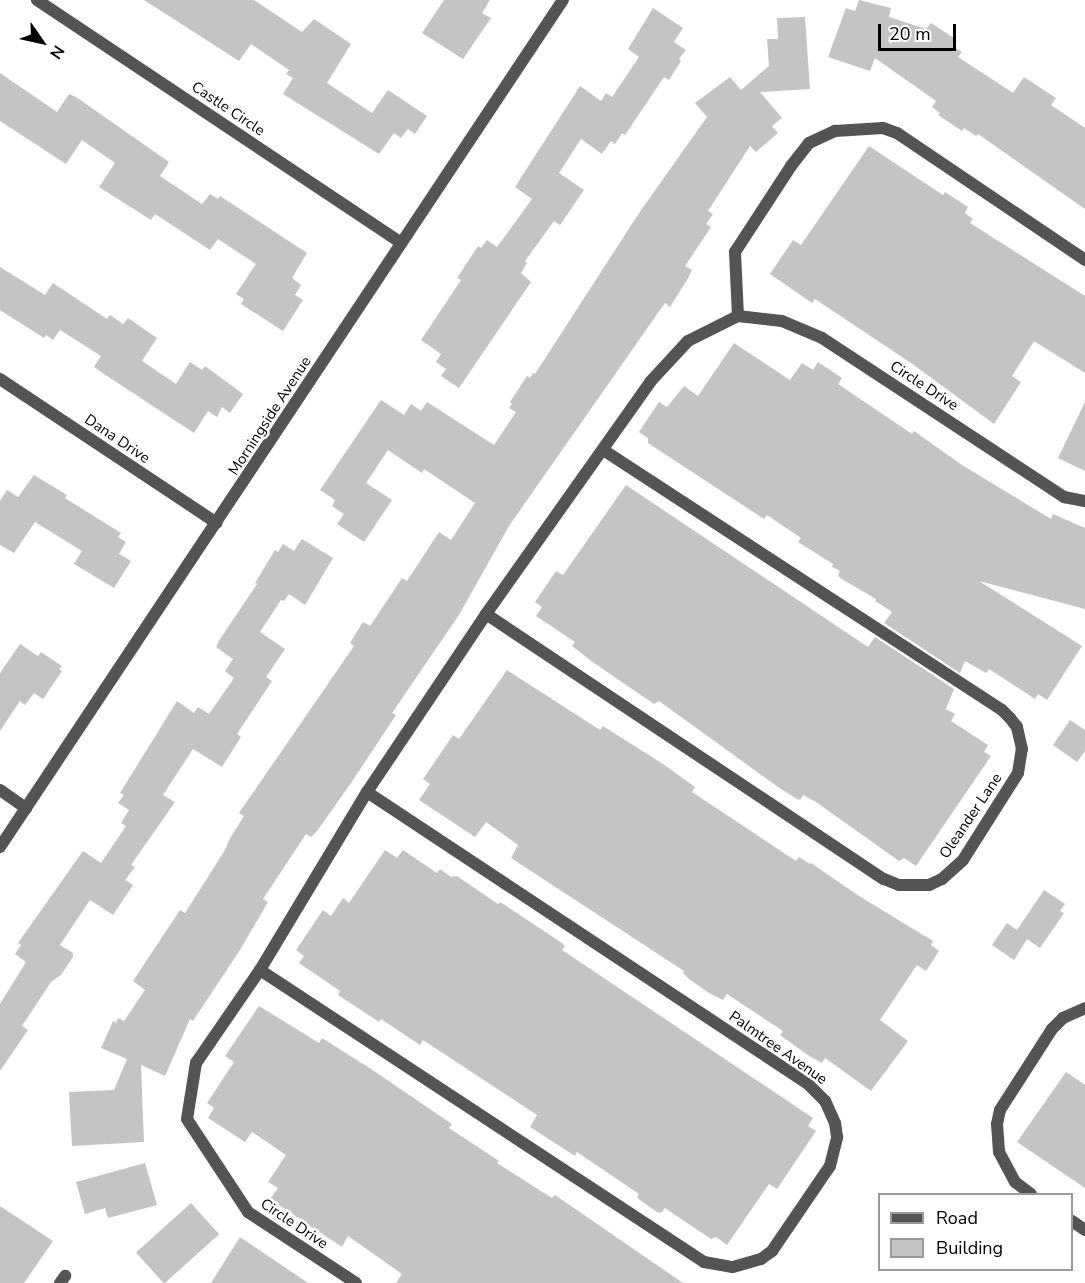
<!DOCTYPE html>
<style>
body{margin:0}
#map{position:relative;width:1085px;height:1283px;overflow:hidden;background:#fff;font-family:"Nunito Sans",sans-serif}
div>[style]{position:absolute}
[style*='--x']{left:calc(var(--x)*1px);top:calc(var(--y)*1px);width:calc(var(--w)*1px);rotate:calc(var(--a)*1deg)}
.building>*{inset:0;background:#c4c4c4;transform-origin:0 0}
.minor>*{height:12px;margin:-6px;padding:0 6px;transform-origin:6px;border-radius:6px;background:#545454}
span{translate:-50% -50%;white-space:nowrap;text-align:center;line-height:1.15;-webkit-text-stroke:5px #fff;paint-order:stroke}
.street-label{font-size:15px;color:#000}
.legend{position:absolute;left:878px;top:1193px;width:195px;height:78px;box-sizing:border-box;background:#fff;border:2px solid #999;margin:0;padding:8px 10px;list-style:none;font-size:18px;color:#000}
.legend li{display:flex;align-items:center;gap:12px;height:30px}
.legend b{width:30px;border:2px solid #999}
.north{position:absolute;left:12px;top:12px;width:60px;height:60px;-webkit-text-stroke:4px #fff;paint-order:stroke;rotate:124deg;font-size:16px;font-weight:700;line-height:24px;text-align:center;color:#000}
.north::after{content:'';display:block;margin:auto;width:21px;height:27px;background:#000;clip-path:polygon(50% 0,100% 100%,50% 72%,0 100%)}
.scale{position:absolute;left:878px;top:24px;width:78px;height:27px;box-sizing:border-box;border:3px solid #000;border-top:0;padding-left:8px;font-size:18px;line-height:21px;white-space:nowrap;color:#000;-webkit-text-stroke:4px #fff;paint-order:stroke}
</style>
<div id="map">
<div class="building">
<div style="clip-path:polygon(144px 0,254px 0,302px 32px,314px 19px,351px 44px,327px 83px,372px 113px,388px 90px,427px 116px,415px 134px,408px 129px,401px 138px,394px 133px,379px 154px,283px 94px,293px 78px,286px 74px,289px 70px,251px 44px,239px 61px)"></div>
<div style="clip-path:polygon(444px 0,490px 0,482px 13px,491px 18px,463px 59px,422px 33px)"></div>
<div style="clip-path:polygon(859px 0,891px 8px,889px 17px,926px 29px,931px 23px,957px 40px,953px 46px,962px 52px,958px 57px,1013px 93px,1024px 77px,1056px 98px,1051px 105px,1085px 128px,1085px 209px,978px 134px,976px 136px,964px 128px,962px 131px,938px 115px,940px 113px,932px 107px,936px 101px,875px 58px,870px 71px,828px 57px,846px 8px,855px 11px)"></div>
<div style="clip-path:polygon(653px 8px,683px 28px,674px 42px,686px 50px,679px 59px,681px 61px,669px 80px,664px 77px,625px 135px,622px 133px,615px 144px,611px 141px,602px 154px,581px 139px,559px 173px,584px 190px,560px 225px,554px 221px,525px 261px,527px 263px,521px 273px,531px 282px,459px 388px,441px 376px,446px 369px,436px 362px,441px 354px,421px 340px,461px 280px,457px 278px,478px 246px,481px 248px,487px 240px,497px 247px,532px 199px,515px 187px,580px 86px,601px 101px,606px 93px,612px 97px,639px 57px,628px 49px)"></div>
<div style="clip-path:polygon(805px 17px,810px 89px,760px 92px,782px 118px,772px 126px,778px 133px,756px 152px,750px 146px,708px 211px,713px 214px,706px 224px,711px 227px,685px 266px,692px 270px,687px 280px,670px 307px,665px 303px,660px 310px,509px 526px,459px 615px,392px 713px,396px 715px,351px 783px,317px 831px,311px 837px,306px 834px,263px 899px,268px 902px,240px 950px,193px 1021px,190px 1019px,165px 1076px,141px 1065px,144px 1142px,72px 1146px,69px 1092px,114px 1090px,127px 1059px,101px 1048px,113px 1021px,116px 1023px,118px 1018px,124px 1021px,145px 990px,133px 981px,180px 910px,185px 913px,225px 850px,229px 840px,244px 816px,239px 813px,354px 646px,350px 643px,363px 622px,370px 626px,402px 578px,407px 581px,439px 532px,451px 540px,475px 503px,424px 469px,422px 473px,388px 450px,366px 483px,392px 500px,364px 542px,337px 524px,344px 514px,332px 506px,335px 500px,320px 490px,381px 400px,404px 415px,411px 404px,421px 411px,427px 402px,494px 445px,516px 412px,509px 408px,512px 404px,510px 402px,527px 376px,530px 378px,533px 373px,535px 374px,639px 213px,707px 117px,695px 103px,730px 77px,741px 90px,769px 66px,767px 39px,778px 39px,777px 18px)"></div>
<div style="clip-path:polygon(0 73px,57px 112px,69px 94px,76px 97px,169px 162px,160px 176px,202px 204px,210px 194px,218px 199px,220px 196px,307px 253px,292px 278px,301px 285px,295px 295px,303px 300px,283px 331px,241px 304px,244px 299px,236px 294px,256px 264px,218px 239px,210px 250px,155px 214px,151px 220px,99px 187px,115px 163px,82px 140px,66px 164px,0 121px)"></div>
<div style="clip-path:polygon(869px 146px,943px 195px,945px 192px,968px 207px,965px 213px,973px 219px,970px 223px,1085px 296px,1085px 373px,1034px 341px,1012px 376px,1021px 382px,994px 424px,911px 363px,815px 299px,812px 303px,770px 274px,793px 240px,801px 245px)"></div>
<div style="clip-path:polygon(0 267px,45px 295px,53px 283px,107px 319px,110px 315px,123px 324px,128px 318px,157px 338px,142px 361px,176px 384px,190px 362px,202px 370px,205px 366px,243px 394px,230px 413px,222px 407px,217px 417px,208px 411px,194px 433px,101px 372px,94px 367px,101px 356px,60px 330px,53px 340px,46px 335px,44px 338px,0 310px)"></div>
<div style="clip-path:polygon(734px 343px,790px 380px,802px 363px,813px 370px,818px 362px,842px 378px,838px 384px,912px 434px,914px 431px,962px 465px,1051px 519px,1053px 514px,1085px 528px,1085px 609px,979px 581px,1082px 646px,1047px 700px,1038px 694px,1035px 699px,989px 669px,986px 673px,965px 661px,960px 673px,884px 623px,892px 612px,875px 601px,876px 599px,840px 578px,838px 575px,840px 571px,832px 567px,833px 564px,798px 542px,801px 538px,767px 515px,764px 519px,648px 443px,648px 438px,639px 432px,659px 402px,667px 407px,684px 386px,698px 396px)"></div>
<div style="clip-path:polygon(1085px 402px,1085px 471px,1058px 458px)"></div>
<div style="clip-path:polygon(34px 475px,67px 495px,65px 498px,121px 533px,118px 537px,126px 542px,119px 554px,131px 561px,114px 588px,74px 564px,82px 551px,35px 522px,14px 553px,0 545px,0 501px,7px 490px,18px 497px)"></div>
<div style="clip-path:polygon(626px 485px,868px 647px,875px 637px,954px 689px,946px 709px,955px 714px,951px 721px,988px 745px,984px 752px,991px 756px,916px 866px,904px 858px,899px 861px,816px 802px,803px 795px,800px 800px,797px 799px,778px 787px,659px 701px,654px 704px,594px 663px,572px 646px,575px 642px,536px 616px,542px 607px,535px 602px,556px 571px,563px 575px)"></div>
<div style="clip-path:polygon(302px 539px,333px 558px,305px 605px,289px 594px,284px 601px,281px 600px,260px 632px,285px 649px,266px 677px,272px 681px,237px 734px,241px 737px,222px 767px,193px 749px,163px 795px,175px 802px,131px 865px,135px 867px,125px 880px,133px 885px,113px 915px,90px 900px,60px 945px,73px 953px,73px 957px,61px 975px,51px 982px,22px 1026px,28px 1030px,0 1071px,0 1004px,26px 962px,15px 954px,21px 945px,18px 943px,83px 851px,101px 863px,126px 826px,121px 823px,129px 810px,118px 803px,124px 795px,120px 793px,177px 701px,194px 713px,198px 707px,209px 714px,234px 678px,225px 671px,233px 659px,216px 647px,220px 639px,257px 584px,255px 583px,275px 550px,278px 552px,283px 544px,294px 551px)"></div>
<div style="clip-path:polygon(20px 644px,38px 656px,41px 652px,62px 666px,59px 669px,62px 671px,43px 699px,34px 693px,25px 705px,20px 701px,0 731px,0 673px)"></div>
<div style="clip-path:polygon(507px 670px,600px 730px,603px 726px,663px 764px,695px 787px,692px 792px,796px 861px,799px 857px,810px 864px,811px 863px,859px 896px,933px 941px,931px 945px,939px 951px,926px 971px,917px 965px,880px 1020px,908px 1041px,871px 1091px,825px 1058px,822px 1063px,809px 1056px,780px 1035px,783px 1031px,727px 994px,723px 1000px,709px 993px,689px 979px,683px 973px,684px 971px,511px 858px,518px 845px,486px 822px,475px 837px,419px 800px,430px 784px,423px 779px,453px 735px,459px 739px)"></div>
<div style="clip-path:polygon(1070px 720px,1085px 730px,1085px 751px,1077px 762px,1053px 745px)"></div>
<div style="clip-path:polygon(385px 850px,397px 858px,403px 850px,437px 873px,440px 869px,451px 877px,457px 876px,498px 904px,500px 902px,562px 943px,565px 946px,562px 950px,813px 1118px,808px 1126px,816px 1131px,777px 1189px,769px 1184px,727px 1245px,716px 1237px,711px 1239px,665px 1208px,661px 1213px,657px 1212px,640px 1200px,637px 1197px,639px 1194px,577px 1152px,575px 1156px,530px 1127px,537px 1115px,423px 1040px,420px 1045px,381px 1019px,379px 1022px,338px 995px,340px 991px,299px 963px,304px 956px,296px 950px,323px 910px,331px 916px,343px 898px,349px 903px)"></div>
<div style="clip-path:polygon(1044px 890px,1065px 904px,1060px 911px,1064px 913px,1040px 948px,1027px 939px,1014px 960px,992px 945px,1007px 923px,1017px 930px)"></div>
<div style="clip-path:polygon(259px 1006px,319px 1043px,322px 1038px,371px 1069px,452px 1124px,449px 1128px,499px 1161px,497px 1163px,552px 1198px,555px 1195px,683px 1283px,396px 1283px,402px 1274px,348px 1236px,342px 1247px,270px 1199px,278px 1188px,268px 1182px,286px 1155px,252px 1132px,245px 1142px,208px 1118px,214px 1108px,207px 1103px,234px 1062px,225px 1056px)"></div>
<div style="clip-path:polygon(1066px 1072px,1085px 1085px,1085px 1188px,1017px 1142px)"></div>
<div style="clip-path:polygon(145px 1163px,157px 1205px,108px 1218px,105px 1208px,85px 1214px,76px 1182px)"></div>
<div style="left:191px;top:1203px;width:42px;height:74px;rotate:48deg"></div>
<div style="clip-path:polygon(0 1206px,53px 1241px,24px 1283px,0 1283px)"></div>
<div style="clip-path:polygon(240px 1237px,308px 1283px,211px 1283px)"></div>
</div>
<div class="minor">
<div style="--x:37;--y:0;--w:438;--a:33.7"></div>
<div style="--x:738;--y:316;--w:44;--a:6.5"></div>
<div style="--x:782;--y:321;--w:43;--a:23"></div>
<div style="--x:822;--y:338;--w:290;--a:33.3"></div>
<div style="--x:1064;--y:497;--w:21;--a:11"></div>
<div style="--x:0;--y:379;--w:260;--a:33.6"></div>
<div style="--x:486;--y:614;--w:478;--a:33.7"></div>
<div style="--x:884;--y:879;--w:16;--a:22"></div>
<div style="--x:899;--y:885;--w:30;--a:0"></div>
<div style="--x:929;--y:885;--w:14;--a:-25"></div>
<div style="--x:942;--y:879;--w:28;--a:-42"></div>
<div style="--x:963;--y:860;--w:103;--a:-57.7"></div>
<div style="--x:1018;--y:773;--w:24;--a:-81"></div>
<div style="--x:1022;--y:749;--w:23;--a:-103"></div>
<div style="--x:1017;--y:727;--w:11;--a:-128"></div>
<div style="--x:1010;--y:718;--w:11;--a:-135"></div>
<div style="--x:1002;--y:710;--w:476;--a:-146.9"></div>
<div style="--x:0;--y:790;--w:32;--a:35"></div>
<div style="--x:0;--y:847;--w:1017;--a:-56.39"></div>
<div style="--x:260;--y:970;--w:531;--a:33.33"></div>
<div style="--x:704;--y:1262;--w:29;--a:10"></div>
<div style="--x:733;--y:1267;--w:29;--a:-16"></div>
<div style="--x:761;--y:1259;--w:14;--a:-36"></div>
<div style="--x:772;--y:1251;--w:103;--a:-55.7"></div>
<div style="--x:830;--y:1166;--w:30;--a:-76"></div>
<div style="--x:837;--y:1137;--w:14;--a:-98"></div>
<div style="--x:835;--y:1123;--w:24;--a:-114"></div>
<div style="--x:825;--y:1101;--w:24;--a:-135"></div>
<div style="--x:808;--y:1084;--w:529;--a:-146.49"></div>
<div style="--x:1031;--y:1194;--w:20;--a:-143"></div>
<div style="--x:1015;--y:1182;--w:34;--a:-118"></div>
<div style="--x:999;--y:1152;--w:28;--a:-94"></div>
<div style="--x:997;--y:1124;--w:14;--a:-78"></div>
<div style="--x:1000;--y:1110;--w:96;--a:-57.3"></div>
<div style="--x:1052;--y:1029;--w:16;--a:-45"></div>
<div style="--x:1063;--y:1018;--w:24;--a:-24"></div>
<div style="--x:1072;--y:1221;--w:16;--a:35"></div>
<div style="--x:60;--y:1283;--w:9;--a:-54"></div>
<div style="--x:356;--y:1283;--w:129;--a:-146.7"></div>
<div style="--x:248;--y:1212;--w:111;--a:-123.3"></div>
<div style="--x:187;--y:1119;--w:57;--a:-80.9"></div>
<div style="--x:196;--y:1063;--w:113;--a:-55.5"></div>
<div style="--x:260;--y:970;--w:208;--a:-59"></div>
<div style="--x:367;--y:792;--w:214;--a:-56.2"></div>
<div style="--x:486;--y:614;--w:284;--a:-54.7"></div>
<div style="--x:650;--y:382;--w:56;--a:-47.2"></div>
<div style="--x:688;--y:341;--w:56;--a:-26.6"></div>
<div style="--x:738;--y:316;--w:64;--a:-92.7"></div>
<div style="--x:735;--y:252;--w:103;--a:-56.9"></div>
<div style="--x:791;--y:166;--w:29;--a:-52"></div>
<div style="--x:809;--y:143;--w:29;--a:-25"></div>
<div style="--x:835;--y:131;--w:48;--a:-3.6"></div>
<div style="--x:883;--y:128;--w:15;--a:20"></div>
<div style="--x:897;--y:133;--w:227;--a:34"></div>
</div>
<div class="street-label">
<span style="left:228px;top:109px;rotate:34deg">Castle Circle</span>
<span style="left:924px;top:386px;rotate:33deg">Circle Drive</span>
<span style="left:270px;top:416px;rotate:-57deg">Morningside Avenue</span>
<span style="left:117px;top:439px;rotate:34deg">Dana Drive</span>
<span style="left:971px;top:816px;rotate:-56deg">Oleander Lane</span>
<span style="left:778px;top:1048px;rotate:35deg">Palmtree Avenue</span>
<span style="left:294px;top:1224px;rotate:34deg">Circle Drive</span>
</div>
<ul class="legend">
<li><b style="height:8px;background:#545454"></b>Road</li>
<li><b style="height:16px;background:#c4c4c4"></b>Building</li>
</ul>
<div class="north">N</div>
<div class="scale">20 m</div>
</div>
